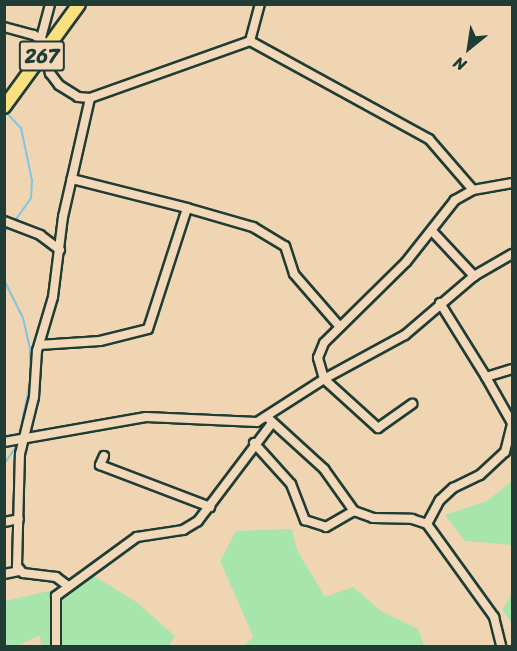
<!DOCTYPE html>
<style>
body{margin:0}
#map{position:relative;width:517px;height:651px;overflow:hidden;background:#f0d5b3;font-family:Sriracha,sans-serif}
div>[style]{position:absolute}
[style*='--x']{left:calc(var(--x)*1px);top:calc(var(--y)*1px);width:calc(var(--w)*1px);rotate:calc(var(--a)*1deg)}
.green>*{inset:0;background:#a7e5ad}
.stream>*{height:2px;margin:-1px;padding:0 1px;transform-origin:1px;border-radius:1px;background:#80c5e1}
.roads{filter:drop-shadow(2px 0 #1f3d34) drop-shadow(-2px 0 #1f3d34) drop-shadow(0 2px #1f3d34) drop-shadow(0 -2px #1f3d34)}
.minor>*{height:8px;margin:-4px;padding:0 4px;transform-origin:4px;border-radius:4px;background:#f3d9ba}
.highway>*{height:12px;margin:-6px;padding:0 6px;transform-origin:6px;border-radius:6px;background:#fbe080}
span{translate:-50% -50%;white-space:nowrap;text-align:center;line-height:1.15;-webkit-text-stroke:5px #f3d9ba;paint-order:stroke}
.shield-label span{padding:2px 4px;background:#f3d9ba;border:2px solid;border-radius:4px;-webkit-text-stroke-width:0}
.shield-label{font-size:20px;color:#1f3d34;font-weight:700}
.frame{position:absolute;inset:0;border:6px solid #1f3d34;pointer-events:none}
.north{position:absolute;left:439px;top:18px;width:60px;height:60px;-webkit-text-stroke:4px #f3d9ba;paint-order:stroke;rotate:210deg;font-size:16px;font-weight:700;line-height:24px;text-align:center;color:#1f3d34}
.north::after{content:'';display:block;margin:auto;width:21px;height:27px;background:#1f3d34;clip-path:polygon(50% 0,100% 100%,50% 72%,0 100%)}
</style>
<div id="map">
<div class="green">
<div style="clip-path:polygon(512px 481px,512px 545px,465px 541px,445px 515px,487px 501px)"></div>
<div style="clip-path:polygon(292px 529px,297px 550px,325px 597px,353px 587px,381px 611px,418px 629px,424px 646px,245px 646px,253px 636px,220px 561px,236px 531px)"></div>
<div style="clip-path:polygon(94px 576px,135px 601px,175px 636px,169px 646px,41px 646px,40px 635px,17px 646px,5px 646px,4px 601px,72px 586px)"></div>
<div style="clip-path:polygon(512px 594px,512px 623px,502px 610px)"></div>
</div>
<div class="stream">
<div style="--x:5;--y:111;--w:23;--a:47"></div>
<div style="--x:21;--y:128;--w:53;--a:78.1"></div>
<div style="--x:32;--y:180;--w:18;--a:93"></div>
<div style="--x:31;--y:198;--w:28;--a:125"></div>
<div style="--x:4;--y:232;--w:10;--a:-45"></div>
<div style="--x:4;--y:280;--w:42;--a:63.4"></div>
<div style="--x:23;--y:318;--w:32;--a:77"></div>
<div style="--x:30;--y:349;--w:33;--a:90"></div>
<div style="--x:30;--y:382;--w:52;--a:101.1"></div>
<div style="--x:4;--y:464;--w:24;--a:-55"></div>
</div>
<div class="roads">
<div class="minor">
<div style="--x:4;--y:27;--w:31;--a:15"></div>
<div style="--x:34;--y:35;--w:18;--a:34"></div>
<div style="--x:41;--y:38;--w:35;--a:-75"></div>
<div style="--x:250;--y:41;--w:38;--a:-75"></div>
<div style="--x:45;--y:52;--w:22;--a:77"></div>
<div style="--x:50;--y:73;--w:15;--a:53"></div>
<div style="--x:59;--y:85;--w:22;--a:32"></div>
<div style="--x:78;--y:97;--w:12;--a:5"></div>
<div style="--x:90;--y:98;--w:170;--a:-19.6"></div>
<div style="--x:250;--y:41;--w:204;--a:28.7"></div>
<div style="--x:429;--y:139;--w:67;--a:49.2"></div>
<div style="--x:473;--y:190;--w:21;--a:151"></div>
<div style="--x:455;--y:200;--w:79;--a:128.3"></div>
<div style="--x:406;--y:262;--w:115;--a:135.4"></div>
<div style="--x:324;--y:343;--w:16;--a:112"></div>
<div style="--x:318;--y:358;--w:22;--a:74"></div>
<div style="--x:324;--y:379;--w:73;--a:42.2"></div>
<div style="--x:378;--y:428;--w:42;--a:-35.2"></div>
<div style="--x:473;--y:190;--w:40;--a:-10"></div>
<div style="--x:187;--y:208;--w:69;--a:16.1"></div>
<div style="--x:253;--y:227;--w:37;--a:31"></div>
<div style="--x:285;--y:246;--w:29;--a:72"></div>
<div style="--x:294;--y:274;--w:70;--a:49"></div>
<div style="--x:4;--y:221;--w:39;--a:21"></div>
<div style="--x:40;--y:235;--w:25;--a:37"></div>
<div style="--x:432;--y:231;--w:62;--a:47"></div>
<div style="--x:440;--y:303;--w:87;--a:58.1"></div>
<div style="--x:486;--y:377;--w:27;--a:-17"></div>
<div style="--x:39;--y:345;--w:61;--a:-3.8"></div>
<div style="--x:100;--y:341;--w:49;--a:-14"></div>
<div style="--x:148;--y:329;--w:127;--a:-72.1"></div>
<div style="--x:187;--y:208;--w:119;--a:-165.8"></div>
<div style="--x:268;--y:418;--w:76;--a:42.3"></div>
<div style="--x:324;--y:469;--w:52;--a:54.5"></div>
<div style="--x:354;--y:511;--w:20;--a:20"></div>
<div style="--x:373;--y:518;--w:39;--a:1"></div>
<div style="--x:412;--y:519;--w:16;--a:18"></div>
<div style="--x:427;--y:524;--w:115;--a:54.2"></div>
<div style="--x:494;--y:617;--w:30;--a:76"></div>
<div style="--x:4;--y:442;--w:144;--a:-10"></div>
<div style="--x:146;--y:417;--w:111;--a:2.6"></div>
<div style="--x:257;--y:422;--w:80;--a:-32.7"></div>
<div style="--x:324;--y:379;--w:92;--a:-28.5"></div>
<div style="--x:405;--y:335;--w:91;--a:-40.5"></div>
<div style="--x:474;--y:276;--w:44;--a:-30.1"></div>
<div style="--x:254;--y:443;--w:55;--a:47.9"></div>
<div style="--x:291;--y:484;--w:39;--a:69"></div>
<div style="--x:305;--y:520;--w:22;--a:18"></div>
<div style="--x:326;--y:527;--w:32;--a:-30"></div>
<div style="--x:104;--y:456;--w:10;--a:114"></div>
<div style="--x:100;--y:465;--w:118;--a:20.9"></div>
<div style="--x:4;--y:522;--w:15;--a:-11"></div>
<div style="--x:427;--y:524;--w:27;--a:-62"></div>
<div style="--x:440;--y:500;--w:18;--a:-43"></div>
<div style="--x:453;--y:488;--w:30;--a:-26"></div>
<div style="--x:480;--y:475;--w:34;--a:-43"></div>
<div style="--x:505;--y:452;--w:30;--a:-76"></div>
<div style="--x:512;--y:423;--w:53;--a:-119.5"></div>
<div style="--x:4;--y:574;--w:15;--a:-11"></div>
<div style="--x:68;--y:586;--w:15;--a:-143"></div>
<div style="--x:56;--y:577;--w:33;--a:-173"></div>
<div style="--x:23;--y:573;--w:9;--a:-131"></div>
<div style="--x:17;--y:566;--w:112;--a:-88.5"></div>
<div style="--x:20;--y:454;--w:59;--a:-76.2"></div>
<div style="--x:34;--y:397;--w:46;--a:-86.3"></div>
<div style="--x:37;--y:351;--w:56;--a:-73.5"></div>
<div style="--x:53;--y:297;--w:81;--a:-82.9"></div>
<div style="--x:63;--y:217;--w:122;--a:-77.2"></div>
<div style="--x:56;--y:646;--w:50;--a:-90"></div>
<div style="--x:56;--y:596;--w:100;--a:-36.1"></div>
<div style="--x:137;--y:537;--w:47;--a:-8.7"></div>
<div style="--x:183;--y:530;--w:17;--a:-31"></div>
<div style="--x:198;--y:521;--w:123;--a:-52.9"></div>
</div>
<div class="highway">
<div style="--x:4;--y:107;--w:127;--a:-53.9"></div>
</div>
</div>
<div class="shield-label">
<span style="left:42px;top:56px">267</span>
</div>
<div class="frame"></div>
<div class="north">N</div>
</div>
